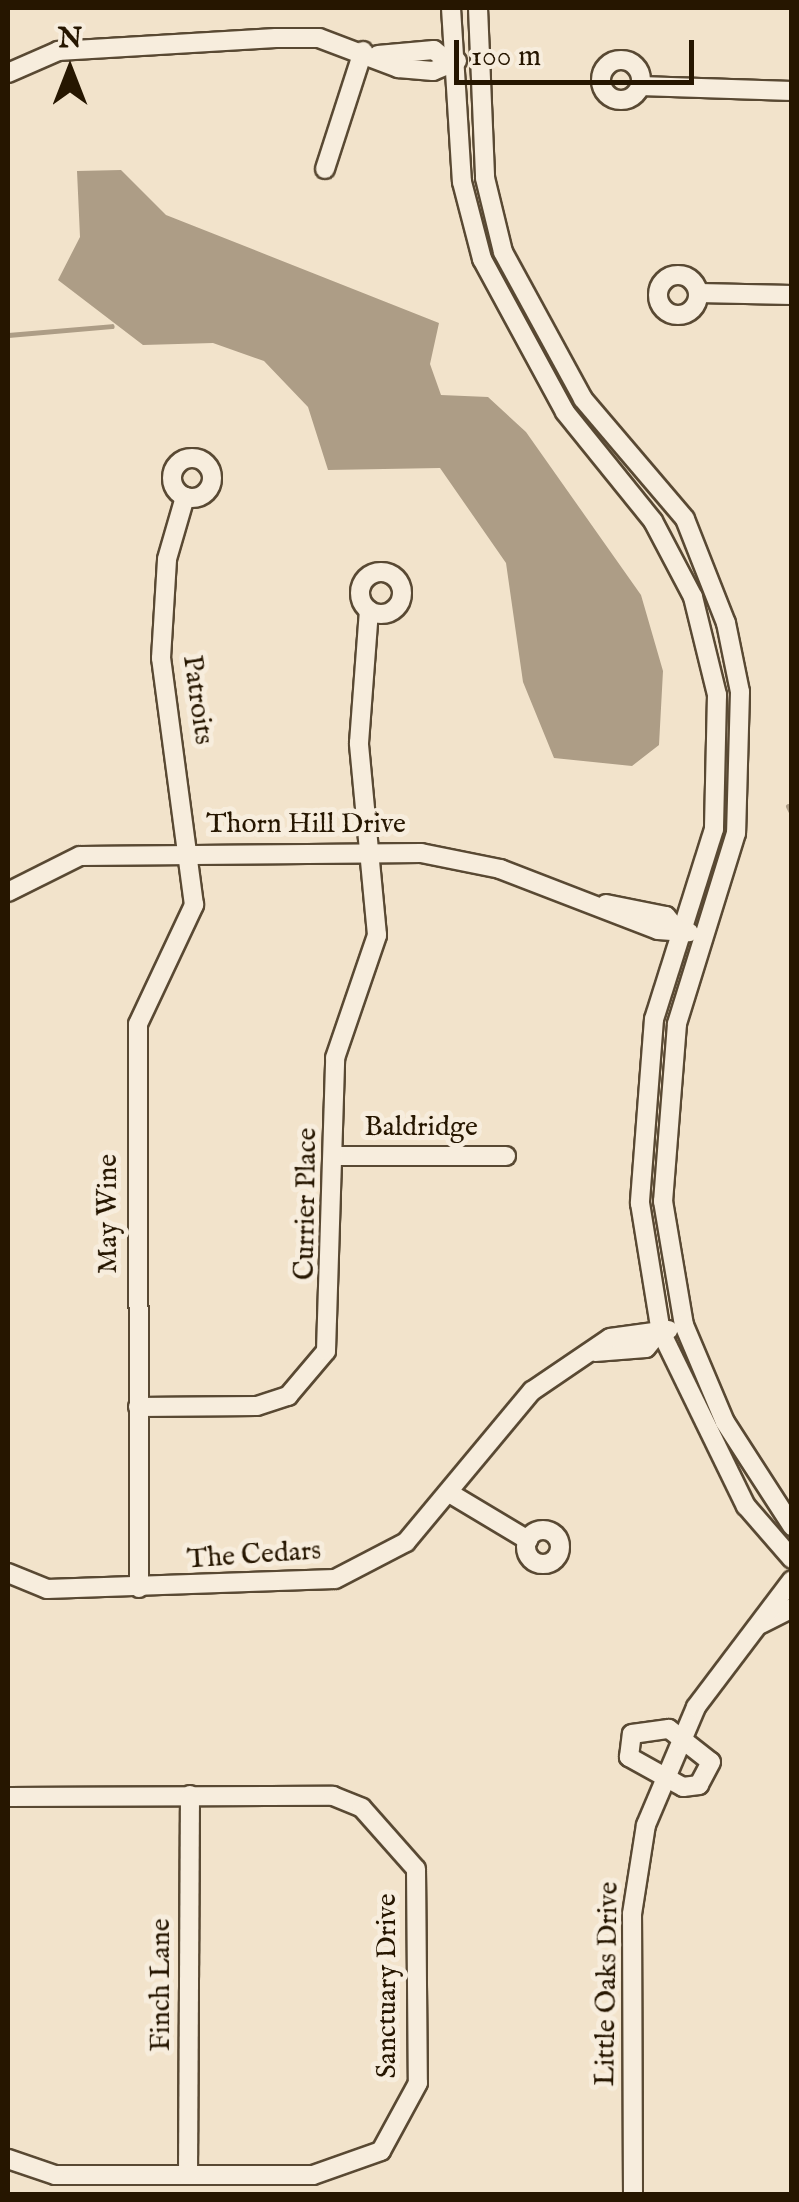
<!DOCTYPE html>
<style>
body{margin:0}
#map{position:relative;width:799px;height:2202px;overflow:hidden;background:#f2e3cb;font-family:"IM FELL English",serif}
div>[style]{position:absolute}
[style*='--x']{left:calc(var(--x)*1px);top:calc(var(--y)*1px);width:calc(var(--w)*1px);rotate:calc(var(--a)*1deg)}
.water>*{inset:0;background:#ad9d86}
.stream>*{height:5px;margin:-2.5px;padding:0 2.5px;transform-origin:2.5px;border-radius:2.5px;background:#ad9d86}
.roads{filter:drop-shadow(2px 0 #594933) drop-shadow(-2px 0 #594933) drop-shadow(0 2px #594933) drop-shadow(0 -2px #594933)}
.minor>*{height:18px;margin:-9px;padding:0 9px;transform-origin:9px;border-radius:9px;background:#f7eddd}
.minor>.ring{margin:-9px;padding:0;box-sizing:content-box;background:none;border:18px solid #f7eddd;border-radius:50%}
span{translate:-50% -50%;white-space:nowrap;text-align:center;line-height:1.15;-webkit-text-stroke:10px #f7eddd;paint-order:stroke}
.street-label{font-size:28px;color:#261600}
.frame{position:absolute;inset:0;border:10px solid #261600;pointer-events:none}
.north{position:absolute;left:20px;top:20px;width:100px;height:100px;-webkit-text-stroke:8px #f7eddd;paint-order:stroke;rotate:0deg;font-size:28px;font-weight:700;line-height:40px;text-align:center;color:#261600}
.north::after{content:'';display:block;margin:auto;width:35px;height:45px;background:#261600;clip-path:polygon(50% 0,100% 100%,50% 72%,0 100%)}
.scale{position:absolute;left:454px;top:40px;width:240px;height:45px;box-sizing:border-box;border:5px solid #261600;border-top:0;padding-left:12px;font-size:30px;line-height:35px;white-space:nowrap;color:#261600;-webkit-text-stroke:8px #f7eddd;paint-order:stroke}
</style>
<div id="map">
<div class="water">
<div style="clip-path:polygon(121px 170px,166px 215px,439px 323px,430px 364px,441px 395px,488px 397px,526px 432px,641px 595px,663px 671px,659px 745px,632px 766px,554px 758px,523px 682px,506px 563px,440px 468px,328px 470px,308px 407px,264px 361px,213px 343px,143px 345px,58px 280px,80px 237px,77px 171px)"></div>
</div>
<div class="stream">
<div style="--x:8;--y:335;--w:104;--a:-4.9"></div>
<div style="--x:788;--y:806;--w:9;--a:63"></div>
</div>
<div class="roads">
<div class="minor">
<div style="--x:451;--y:8;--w:174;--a:86.4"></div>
<div style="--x:462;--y:182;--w:80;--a:75.4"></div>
<div style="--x:482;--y:259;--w:174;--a:61.5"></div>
<div style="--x:565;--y:412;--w:140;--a:51.1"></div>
<div style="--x:653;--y:521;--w:86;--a:62.2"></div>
<div style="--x:693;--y:597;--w:101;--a:76.2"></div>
<div style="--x:717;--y:695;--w:134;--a:91.3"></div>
<div style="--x:714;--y:829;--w:199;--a:107.5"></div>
<div style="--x:654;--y:1019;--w:185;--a:94.4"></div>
<div style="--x:640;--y:1203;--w:131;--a:80.8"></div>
<div style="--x:661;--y:1332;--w:194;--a:64"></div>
<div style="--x:746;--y:1506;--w:70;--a:49"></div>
<div style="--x:478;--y:8;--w:170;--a:87.6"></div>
<div style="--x:485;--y:178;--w:76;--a:76.3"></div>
<div style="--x:503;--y:252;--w:167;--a:61.4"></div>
<div style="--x:583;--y:399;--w:157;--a:49.6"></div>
<div style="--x:685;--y:519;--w:112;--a:68.5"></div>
<div style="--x:726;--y:623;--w:70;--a:78.5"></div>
<div style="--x:740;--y:692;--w:141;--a:91.6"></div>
<div style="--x:736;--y:833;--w:200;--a:107.2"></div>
<div style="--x:677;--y:1024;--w:178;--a:94.5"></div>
<div style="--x:663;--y:1201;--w:126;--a:80.4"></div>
<div style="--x:684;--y:1325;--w:105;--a:67.1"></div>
<div style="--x:725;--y:1422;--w:124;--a:57.2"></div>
<div style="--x:378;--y:55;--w:56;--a:-5.1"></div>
<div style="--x:434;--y:50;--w:17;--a:40"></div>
<div class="ring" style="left:601px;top:60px;width:22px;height:22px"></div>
<div style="--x:8;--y:73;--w:55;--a:-23.7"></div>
<div style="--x:58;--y:51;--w:218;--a:-3.4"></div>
<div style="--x:276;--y:38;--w:43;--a:0"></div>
<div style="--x:319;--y:38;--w:85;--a:20.8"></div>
<div style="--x:398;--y:68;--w:35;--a:5"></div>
<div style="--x:433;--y:71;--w:26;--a:-23"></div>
<div style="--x:640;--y:86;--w:152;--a:1.9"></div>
<div style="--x:325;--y:169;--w:124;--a:-72.1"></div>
<div class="ring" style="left:658px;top:275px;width:22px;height:22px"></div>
<div style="--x:698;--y:293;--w:94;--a:1.2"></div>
<div class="ring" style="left:172px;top:458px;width:22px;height:22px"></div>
<div class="ring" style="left:360px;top:572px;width:24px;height:24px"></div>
<div style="--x:8;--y:892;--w:80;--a:-26.6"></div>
<div style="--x:80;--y:856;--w:341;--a:-0.5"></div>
<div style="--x:421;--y:853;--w:81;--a:11.4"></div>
<div style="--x:500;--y:869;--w:169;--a:21.1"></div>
<div style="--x:658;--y:930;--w:31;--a:4"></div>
<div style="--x:606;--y:904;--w:61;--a:11.3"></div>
<div style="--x:666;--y:916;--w:14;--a:51"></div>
<div style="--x:336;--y:1156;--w:170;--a:0"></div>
<div style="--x:595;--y:1352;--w:51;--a:-4.5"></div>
<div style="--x:646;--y:1348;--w:19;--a:-51"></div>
<div style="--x:138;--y:1407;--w:119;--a:-0.5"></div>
<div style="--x:257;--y:1406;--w:33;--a:-18"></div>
<div style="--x:288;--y:1396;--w:59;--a:-49.8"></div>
<div style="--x:326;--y:1351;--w:293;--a:-88.2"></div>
<div style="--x:335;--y:1058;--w:130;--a:-71.1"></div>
<div style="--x:377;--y:935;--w:193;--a:-95.4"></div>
<div style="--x:359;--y:743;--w:133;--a:-85.7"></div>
<div style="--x:451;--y:1494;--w:90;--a:30.9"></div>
<div class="ring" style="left:526px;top:1530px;width:16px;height:16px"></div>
<div style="--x:8;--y:1573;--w:42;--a:22.3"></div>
<div style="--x:47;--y:1589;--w:288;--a:-2"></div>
<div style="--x:335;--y:1579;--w:80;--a:-27.5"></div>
<div style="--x:406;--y:1542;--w:197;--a:-50.2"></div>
<div style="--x:532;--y:1391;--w:94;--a:-34.2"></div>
<div style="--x:610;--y:1338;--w:59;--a:-7.9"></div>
<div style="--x:139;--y:1588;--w:564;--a:-90.1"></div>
<div style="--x:138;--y:1024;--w:132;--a:-64.8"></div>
<div style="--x:194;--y:905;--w:249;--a:-97.6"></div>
<div style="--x:161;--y:658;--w:99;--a:-86.5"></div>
<div style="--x:167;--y:559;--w:65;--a:-73.8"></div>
<div style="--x:761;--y:1624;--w:35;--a:-27"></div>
<div style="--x:669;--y:1729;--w:53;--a:38.2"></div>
<div style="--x:711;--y:1762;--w:26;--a:118"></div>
<div style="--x:699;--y:1785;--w:16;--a:173"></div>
<div style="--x:683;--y:1787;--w:62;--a:-150.9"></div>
<div style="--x:629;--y:1757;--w:23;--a:-83"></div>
<div style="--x:632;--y:1734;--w:37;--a:-8"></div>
<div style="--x:8;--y:1797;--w:325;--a:-0.2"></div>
<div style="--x:333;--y:1796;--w:31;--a:22"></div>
<div style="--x:362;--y:1808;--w:81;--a:48.5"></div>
<div style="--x:416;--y:1869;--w:214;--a:89.5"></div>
<div style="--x:418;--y:2083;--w:77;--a:118.6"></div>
<div style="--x:381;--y:2151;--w:72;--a:160.6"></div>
<div style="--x:313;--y:2175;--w:258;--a:180"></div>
<div style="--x:55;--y:2175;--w:50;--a:-161.2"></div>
<div style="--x:188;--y:2175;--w:380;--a:-89.7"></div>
<div style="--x:633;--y:2194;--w:280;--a:-90.2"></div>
<div style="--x:632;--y:1914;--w:90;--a:-81.1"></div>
<div style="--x:646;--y:1825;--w:128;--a:-67"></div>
<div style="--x:696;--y:1707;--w:159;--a:-52.9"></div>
</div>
</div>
<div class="street-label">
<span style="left:197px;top:700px;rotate:82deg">Patroits</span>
<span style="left:306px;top:825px">Thorn Hill Drive</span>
<span style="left:421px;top:1128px">Baldridge</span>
<span style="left:307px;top:1204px;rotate:-89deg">Currier Place</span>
<span style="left:109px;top:1214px;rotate:-90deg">May Wine</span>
<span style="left:254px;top:1556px;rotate:-4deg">The Cedars</span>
<span style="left:608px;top:1984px;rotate:-89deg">Little Oaks Drive</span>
<span style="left:162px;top:1985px;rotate:-90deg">Finch Lane</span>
<span style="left:388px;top:1986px;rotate:-90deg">Sanctuary Drive</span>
</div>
<div class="frame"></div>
<div class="north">N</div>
<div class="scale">100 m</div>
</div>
